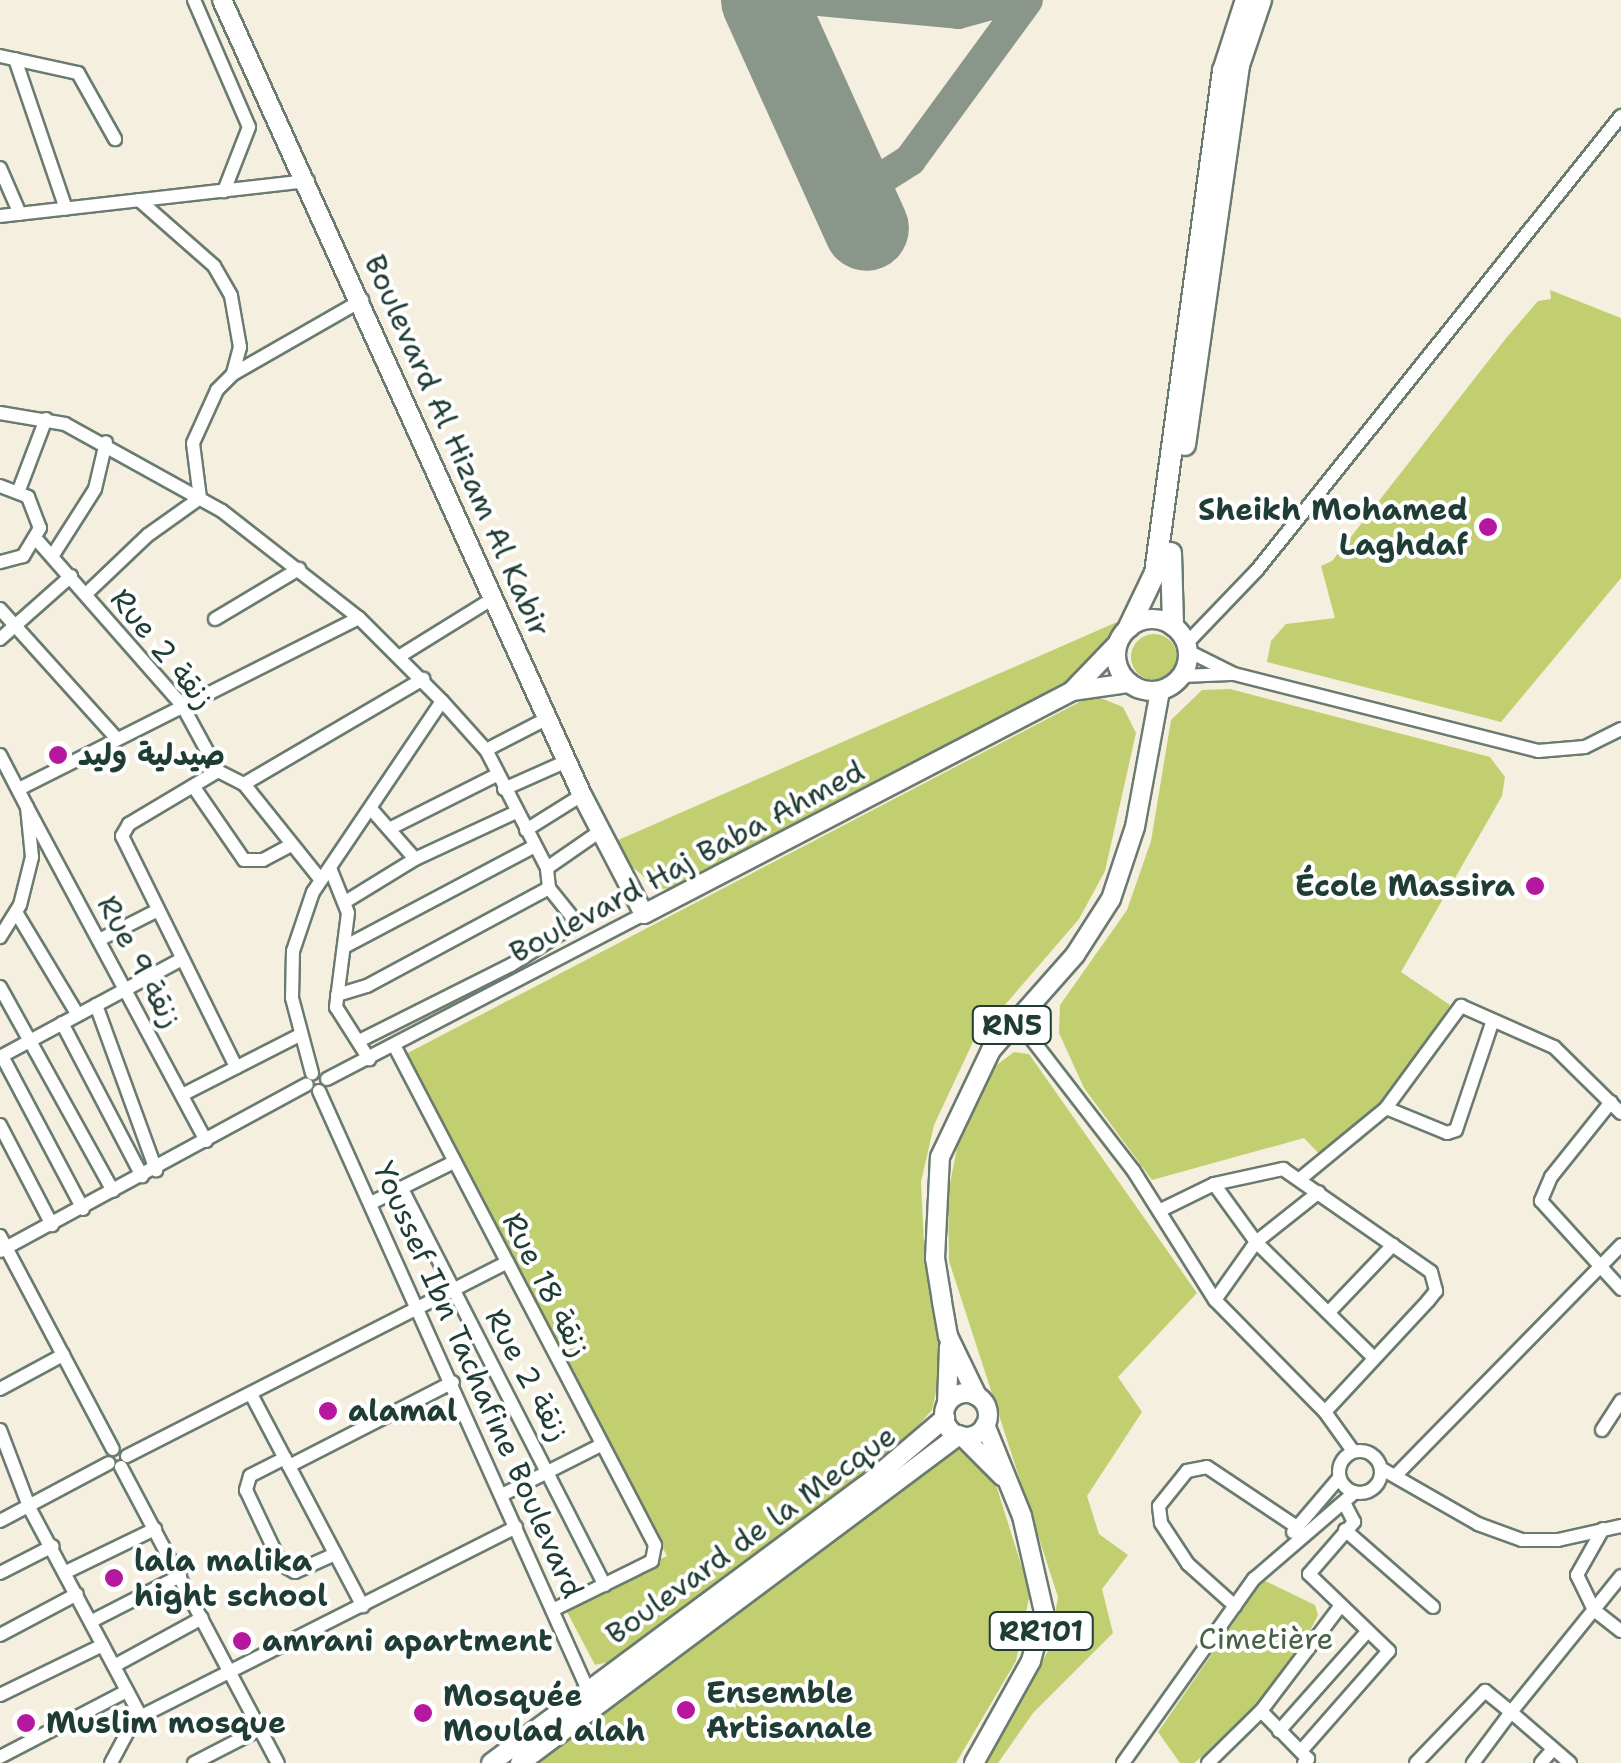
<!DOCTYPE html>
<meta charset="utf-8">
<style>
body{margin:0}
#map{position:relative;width:1621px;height:1763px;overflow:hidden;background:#f5efdf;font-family:"Shantell Sans","Playpen Sans Arabic",sans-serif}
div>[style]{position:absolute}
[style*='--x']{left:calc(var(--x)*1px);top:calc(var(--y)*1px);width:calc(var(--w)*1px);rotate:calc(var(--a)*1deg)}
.green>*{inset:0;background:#c2cf71}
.round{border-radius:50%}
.taxiway>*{height:32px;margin:-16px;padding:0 16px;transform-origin:16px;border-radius:16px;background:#8a968a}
.runway>*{height:85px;margin:-42.5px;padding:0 42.5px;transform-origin:42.5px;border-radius:42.5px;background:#8a968a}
.roads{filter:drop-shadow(2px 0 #6a7b70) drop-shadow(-2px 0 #6a7b70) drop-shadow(0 2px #6a7b70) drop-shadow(0 -2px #6a7b70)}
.minor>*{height:12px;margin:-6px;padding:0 6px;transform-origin:6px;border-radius:6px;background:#fff}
.minor>.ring{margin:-6px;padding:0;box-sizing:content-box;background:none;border:12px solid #fff;border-radius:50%}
.major>*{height:18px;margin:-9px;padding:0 9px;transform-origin:9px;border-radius:9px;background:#fff}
.major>.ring{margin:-9px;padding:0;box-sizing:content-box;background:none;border:18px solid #fff;border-radius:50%}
.highway>*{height:20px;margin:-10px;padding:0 10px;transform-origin:10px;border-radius:10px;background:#fff}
.dots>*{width:28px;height:28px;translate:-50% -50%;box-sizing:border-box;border:5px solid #fff;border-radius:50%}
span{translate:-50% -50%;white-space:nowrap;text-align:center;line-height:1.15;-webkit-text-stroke:8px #fff;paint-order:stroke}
.shield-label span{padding:2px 8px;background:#fff;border:2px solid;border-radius:8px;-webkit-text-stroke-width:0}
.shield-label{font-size:28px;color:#1f3d34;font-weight:700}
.street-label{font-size:30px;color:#1f3d34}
.poi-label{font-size:30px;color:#1f3d34;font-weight:700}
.right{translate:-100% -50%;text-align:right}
.left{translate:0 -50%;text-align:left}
.park-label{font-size:30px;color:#486243}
</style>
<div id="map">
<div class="green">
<div style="clip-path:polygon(1550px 290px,1621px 318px,1621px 578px,1501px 722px,1267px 662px,1271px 641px,1286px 624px,1335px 618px,1321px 566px,1332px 561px,1507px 337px,1538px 301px,1551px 299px)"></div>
<div style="clip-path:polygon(1133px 615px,1077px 678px,683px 888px,659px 889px,625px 861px,616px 841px)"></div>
<div class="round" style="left:1131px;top:634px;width:46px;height:46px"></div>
<div style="clip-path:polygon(1230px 689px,1490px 757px,1505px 777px,1502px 796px,1401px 972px,1450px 1005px,1393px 1105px,1361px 1141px,1325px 1160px,1304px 1138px,1152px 1180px,1084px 1088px,1059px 1033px,1060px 1005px,1127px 910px,1151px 841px,1171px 720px,1202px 690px)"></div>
<div style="clip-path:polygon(1093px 695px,1123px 707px,1136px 733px,1105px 871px,1079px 919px,973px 1042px,934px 1125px,921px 1182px,924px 1244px,945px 1352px,932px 1410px,897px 1450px,623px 1659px,595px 1665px,566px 1610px,615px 1578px,667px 1556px,404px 1055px)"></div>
<div style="clip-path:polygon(1014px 1052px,1029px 1054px,1197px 1293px,1118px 1377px,1142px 1412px,1087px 1496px,1099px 1534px,1128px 1555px,1102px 1589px,1113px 1633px,1033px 1713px,998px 1763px,987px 1763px,1049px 1649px,1058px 1597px,949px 1261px,948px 1193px,963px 1118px,990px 1070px)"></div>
<div style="clip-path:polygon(954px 1449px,977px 1455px,991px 1469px,1030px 1593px,1016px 1661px,956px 1763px,526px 1763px)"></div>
<div style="clip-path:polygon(1263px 1580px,1315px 1605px,1318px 1615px,1297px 1657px,1234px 1730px,1194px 1763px,1180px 1763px,1158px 1732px)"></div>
</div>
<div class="taxiway">
<div style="--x:819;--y:0;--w:140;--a:5.3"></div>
<div style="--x:958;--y:13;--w:50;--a:-15.2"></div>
<div style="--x:852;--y:197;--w:69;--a:-32.5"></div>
<div style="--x:910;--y:160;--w:198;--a:-53.8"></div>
</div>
<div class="runway">
<div style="--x:763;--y:0;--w:250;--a:65.7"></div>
</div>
<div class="roads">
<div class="minor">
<div style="--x:194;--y:0;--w:138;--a:66.6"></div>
<div style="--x:249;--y:127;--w:69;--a:111.3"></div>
<div style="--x:0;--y:56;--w:80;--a:12.3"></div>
<div style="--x:78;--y:73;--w:76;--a:60.7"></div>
<div style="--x:15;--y:59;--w:158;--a:71.2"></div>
<div style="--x:0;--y:168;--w:50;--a:66.5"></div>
<div style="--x:139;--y:200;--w:100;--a:41.3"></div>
<div style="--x:214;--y:266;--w:34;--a:60"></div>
<div style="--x:231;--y:296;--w:52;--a:80"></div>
<div style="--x:240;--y:347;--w:28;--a:105"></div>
<div style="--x:0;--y:216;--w:310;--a:-6.5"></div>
<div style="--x:0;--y:413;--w:66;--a:9.6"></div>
<div style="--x:65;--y:424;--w:179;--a:29"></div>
<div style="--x:222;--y:511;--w:174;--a:38"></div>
<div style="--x:359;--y:618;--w:117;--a:45"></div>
<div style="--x:442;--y:701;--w:230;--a:124"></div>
<div style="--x:313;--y:892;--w:62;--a:108.7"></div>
<div style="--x:293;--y:951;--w:47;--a:91.2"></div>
<div style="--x:292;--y:998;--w:78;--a:75.1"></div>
<div style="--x:0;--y:486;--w:30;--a:21"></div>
<div style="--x:28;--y:497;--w:33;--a:69"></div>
<div style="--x:40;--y:528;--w:33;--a:121"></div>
<div style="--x:23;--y:556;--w:24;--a:165"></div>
<div style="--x:19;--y:490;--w:76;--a:-69.2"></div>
<div style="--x:37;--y:540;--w:220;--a:48.7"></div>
<div style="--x:182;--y:705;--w:75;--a:61.4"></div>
<div style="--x:218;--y:771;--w:29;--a:27"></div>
<div style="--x:244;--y:784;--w:123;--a:51.3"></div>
<div style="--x:53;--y:555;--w:78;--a:-57.5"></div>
<div style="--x:95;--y:489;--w:48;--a:-76.8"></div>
<div style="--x:86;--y:594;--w:86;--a:-43.6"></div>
<div style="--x:148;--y:535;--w:64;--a:-35.4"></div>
<div style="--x:200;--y:498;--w:55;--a:-97.3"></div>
<div style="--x:193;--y:443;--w:58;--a:-65.6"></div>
<div style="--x:217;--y:390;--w:23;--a:-45"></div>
<div style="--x:233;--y:374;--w:149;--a:-29.8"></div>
<div style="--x:0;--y:609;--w:175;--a:48"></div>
<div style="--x:215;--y:619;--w:98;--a:-30.8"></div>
<div style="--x:0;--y:639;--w:95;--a:-41.6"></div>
<div style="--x:1187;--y:643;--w:101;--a:-46.2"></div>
<div style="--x:1257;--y:570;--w:582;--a:-51.28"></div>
<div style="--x:1188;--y:651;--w:51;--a:26.6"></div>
<div style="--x:1234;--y:674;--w:314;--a:14.2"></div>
<div style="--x:1538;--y:751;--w:47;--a:-4.9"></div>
<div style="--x:1585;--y:747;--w:40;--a:-26.6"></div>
<div style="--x:400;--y:656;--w:112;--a:-31.8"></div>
<div style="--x:1182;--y:676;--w:48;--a:-2.4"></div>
<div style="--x:442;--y:701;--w:66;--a:48.1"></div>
<div style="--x:486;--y:750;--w:70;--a:-27.3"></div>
<div style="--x:0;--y:755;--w:59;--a:62.6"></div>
<div style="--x:27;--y:807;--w:50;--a:84.3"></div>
<div style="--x:32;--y:857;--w:49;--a:104"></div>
<div style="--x:20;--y:905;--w:38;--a:122"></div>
<div style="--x:218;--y:771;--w:104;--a:149.2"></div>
<div style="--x:129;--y:824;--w:14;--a:120"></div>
<div style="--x:122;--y:836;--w:258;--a:63.7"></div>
<div style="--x:244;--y:784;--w:208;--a:-30.4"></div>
<div style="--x:193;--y:786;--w:90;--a:55.4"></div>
<div style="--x:244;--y:860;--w:19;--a:0"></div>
<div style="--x:263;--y:860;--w:30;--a:-28"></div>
<div style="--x:21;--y:788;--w:378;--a:-26.7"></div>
<div style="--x:504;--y:789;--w:69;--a:-24"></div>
<div style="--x:27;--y:807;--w:379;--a:61.8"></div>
<div style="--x:372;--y:810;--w:65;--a:48.7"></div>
<div style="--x:389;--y:829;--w:119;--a:-26.6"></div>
<div style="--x:526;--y:830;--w:66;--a:-32"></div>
<div style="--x:330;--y:868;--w:48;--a:68.2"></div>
<div style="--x:348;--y:913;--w:95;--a:97.3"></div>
<div style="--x:336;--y:1007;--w:62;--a:57.6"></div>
<div style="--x:547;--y:868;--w:63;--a:-34.7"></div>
<div style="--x:345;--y:902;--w:82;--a:-31.6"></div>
<div style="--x:415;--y:859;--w:109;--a:-24.9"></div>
<div style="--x:16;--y:912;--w:120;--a:59"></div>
<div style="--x:99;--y:940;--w:66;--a:-27"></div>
<div style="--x:346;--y:946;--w:214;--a:-27.9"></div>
<div style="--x:0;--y:987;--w:233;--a:61"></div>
<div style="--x:337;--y:995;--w:31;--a:-17"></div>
<div style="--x:367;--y:986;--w:207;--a:-28.3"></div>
<div style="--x:96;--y:1005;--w:176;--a:70"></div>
<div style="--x:1017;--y:1020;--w:190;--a:52.3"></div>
<div style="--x:1133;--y:1170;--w:154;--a:57.8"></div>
<div style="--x:1215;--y:1300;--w:157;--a:45.5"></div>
<div style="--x:1325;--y:1412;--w:48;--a:54.3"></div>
<div style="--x:62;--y:1023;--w:173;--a:62.4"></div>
<div style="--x:359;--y:1041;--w:170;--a:-26.6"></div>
<div style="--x:511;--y:965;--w:78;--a:-32.5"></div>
<div style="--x:577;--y:923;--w:45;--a:-128.7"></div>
<div style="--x:549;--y:888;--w:20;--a:-96"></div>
<div style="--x:547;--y:868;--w:133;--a:-117.3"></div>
<div style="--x:395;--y:1047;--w:562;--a:62.43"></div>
<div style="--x:655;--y:1545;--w:16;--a:101"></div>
<div style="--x:652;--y:1561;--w:110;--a:153.7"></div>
<div style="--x:2;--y:1056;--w:173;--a:62.1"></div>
<div style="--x:0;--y:1057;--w:207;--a:-28.3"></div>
<div style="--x:327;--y:1079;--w:357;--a:-27.5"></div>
<div style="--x:319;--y:1091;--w:657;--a:65.82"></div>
<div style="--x:182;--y:1095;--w:130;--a:-27"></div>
<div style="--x:1611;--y:1102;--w:96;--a:128.7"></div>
<div style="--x:1551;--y:1177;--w:26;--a:113"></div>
<div style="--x:1541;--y:1201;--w:119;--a:47.7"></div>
<div style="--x:1386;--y:1108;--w:127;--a:-53.7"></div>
<div style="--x:1461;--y:1006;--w:102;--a:23.8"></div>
<div style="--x:1554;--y:1047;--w:94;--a:44.6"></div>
<div style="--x:0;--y:1125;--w:113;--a:62.5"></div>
<div style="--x:1300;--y:1179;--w:112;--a:-39.5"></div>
<div style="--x:1386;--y:1108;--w:66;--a:22.3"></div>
<div style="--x:1447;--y:1133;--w:9;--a:-18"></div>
<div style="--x:1456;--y:1130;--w:113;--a:-71.4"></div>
<div style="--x:1214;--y:1184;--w:72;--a:54.1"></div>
<div style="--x:1256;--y:1242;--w:164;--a:44.5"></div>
<div style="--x:402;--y:1189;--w:445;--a:62.9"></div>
<div style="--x:373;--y:1202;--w:90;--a:-26.3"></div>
<div style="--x:1161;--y:1210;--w:59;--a:-26.1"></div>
<div style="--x:1214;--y:1184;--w:71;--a:-12.3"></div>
<div style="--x:1283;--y:1169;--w:180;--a:34.8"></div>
<div style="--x:1431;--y:1272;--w:20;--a:75"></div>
<div style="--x:1436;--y:1291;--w:13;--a:129"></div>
<div style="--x:1428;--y:1301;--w:151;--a:132.9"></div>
<div style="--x:0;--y:1236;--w:241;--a:62.1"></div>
<div style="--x:0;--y:1251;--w:349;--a:-28.5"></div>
<div style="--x:1215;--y:1300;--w:71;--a:-54.7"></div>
<div style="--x:1256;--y:1242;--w:80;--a:-38.4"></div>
<div style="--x:1331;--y:1310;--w:90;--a:-46.4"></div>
<div style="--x:0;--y:1389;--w:72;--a:-28.4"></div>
<div style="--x:251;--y:1394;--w:240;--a:62.2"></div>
<div style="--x:0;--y:1430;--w:85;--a:69.2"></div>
<div style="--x:30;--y:1509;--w:236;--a:61.9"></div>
<div style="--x:1602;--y:1430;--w:35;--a:-57"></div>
<div class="ring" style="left:1339px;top:1451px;width:30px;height:30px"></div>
<div style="--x:127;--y:1456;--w:427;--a:-27"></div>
<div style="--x:285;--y:1458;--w:39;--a:153"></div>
<div style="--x:250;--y:1476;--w:15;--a:106"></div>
<div style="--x:246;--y:1490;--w:82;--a:64.7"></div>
<div style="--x:281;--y:1564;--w:16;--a:30"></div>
<div style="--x:295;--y:1572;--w:44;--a:-24.2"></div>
<div style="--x:289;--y:1466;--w:184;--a:-27.1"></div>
<div style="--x:121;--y:1467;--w:335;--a:62.1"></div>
<div style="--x:1382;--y:1469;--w:111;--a:29.8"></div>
<div style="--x:1478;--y:1524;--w:47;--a:20"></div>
<div style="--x:1522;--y:1540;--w:36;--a:0"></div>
<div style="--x:1558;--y:1540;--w:65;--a:-12.5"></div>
<div style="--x:1398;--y:1473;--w:319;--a:-45.6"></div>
<div style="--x:502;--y:1495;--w:111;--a:-26.8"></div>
<div style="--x:0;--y:1521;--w:123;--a:-28"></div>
<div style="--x:1603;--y:1529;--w:53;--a:119.5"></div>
<div style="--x:1577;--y:1575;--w:39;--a:64"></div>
<div style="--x:1594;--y:1610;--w:34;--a:38"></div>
<div style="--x:1345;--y:1530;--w:117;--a:41.2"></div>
<div style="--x:1293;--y:1532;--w:71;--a:-49.6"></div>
<div style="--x:66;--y:1572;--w:99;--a:-25.8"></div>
<div style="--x:0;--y:1573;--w:59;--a:-27"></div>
<div style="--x:1235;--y:1606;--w:63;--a:-138.2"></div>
<div style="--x:1188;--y:1564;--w:49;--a:-123.4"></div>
<div style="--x:1161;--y:1523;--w:17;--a:-97"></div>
<div style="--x:1159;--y:1506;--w:45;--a:-51.3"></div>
<div style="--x:1187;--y:1471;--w:20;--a:-11"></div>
<div style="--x:1207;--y:1467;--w:108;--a:33.7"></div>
<div style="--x:92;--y:1621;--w:99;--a:-27.1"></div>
<div style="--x:0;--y:1635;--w:87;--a:-28"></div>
<div style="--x:114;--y:1666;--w:100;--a:-28.6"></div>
<div style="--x:0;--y:1695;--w:114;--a:-25.9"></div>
<div style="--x:1279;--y:1731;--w:132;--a:-48.4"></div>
<div style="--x:1301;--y:1751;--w:133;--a:-48.7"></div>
<div style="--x:1389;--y:1651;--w:111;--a:-136.1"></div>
<div style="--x:1309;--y:1574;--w:69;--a:-49.1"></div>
<div style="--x:1354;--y:1522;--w:20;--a:-117"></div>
<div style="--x:0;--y:1757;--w:143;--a:-27.5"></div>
<div style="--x:111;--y:1763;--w:49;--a:-61.9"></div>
<div style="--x:134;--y:1720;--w:428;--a:-26.8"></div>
<div style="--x:194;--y:1763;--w:74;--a:-27.3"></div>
<div style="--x:1123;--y:1763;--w:226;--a:-54.6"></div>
<div style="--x:1254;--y:1579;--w:132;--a:-40.7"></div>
<div style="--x:1208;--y:1763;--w:74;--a:-44.5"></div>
<div style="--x:1304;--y:1763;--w:6;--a:-45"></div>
<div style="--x:1308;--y:1759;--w:67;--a:-134.4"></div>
<div style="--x:1261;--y:1711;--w:129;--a:-52.9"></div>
<div style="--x:1416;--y:1763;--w:100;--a:-46.2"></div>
<div style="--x:1485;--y:1691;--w:33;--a:39"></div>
<div style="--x:1511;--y:1712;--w:64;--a:126.7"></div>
<div style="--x:1541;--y:1763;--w:18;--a:-49"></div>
<div style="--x:1570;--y:1763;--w:78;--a:-139.2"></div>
<div style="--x:1511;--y:1712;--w:175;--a:-51"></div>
</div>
<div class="major">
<div style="--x:222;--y:0;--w:873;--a:65.64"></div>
<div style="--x:582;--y:795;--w:134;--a:62.5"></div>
<div style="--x:644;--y:914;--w:483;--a:-27.5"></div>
<div style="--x:1072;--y:691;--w:66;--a:-46.2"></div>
<div class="ring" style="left:1116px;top:619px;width:54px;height:54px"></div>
<div style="--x:1072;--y:691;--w:58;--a:-8"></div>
<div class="ring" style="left:944px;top:1393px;width:26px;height:26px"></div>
<div style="--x:977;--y:1396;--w:67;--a:-115.8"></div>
<div style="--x:948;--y:1336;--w:36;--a:-100"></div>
<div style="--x:942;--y:1301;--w:44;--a:-99.2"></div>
<div style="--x:935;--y:1258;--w:101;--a:-87.2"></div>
<div style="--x:940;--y:1157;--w:119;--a:-64.5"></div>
<div style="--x:991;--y:1050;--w:127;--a:-48.5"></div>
<div style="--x:1075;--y:955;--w:67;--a:-57.3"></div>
<div style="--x:1111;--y:899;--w:76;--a:-71.6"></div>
<div style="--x:1135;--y:827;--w:138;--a:-79.6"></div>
<div style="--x:947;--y:1404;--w:58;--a:-88"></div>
<div style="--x:962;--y:1436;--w:57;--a:45"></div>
<div style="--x:491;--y:1763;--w:467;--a:-36.6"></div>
<div style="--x:866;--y:1485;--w:104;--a:-40.3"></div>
<div style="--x:520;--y:1763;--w:548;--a:-36.77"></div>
<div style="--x:974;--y:1763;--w:117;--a:-60.8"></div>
<div style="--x:1031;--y:1661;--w:51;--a:-75.1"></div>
<div style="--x:1044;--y:1612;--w:98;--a:-102.9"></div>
<div style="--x:1022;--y:1516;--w:98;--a:-112.1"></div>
</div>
<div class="highway">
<div style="--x:1185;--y:445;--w:384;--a:-81.9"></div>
<div style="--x:1239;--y:65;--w:69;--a:-71.3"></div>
<div style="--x:1171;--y:553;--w:72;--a:88.4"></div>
<div style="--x:1129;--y:627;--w:60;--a:-64.3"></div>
<div style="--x:1155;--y:573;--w:507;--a:-82.29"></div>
<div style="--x:1223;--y:71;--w:75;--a:-72.1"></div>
</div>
</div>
<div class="dots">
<div style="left:1488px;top:527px;background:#b5179e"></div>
<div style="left:58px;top:755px;background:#b5179e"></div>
<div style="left:1535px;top:886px;background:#b5179e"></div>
<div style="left:328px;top:1411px;background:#b5179e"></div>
<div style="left:114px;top:1578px;background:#b5179e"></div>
<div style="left:242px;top:1641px;background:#b5179e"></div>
<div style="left:686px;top:1710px;background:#b5179e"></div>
<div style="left:423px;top:1713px;background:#b5179e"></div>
<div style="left:26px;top:1723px;background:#b5179e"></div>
</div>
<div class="shield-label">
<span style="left:1012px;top:1025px">RN5</span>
<span style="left:1041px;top:1631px">RR101</span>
</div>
<div class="street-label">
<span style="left:457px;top:446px;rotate:66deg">Boulevard Al Hizam Al Kabir</span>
<span style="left:162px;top:649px;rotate:51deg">Rue 2 زنقة</span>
<span style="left:687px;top:862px;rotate:-28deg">Boulevard Haj Baba Ahmed</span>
<span style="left:139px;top:962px;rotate:62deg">Rue 9 زنقة</span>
<span style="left:546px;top:1285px;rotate:63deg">Rue 18 زنقة</span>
<span style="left:527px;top:1375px;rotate:62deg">Rue 2 زنقة</span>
<span style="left:478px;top:1380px;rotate:66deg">Youssef Ibn Tachafine Boulevard</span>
<span style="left:751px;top:1535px;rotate:-36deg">Boulevard de la Mecque</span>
</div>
<div class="poi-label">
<span class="right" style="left:1468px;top:527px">Sheikh Mohamed<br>Laghdaf</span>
<span class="left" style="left:78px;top:755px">صيدلية وليد</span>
<span class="right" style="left:1515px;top:886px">École Massira</span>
<span class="left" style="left:348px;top:1411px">alamal</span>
<span class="left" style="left:134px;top:1578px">lala malika<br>hight school</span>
<span class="left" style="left:262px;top:1641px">amrani apartment</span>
<span class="left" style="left:706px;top:1710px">Ensemble<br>Artisanale</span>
<span class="left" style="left:443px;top:1713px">Mosquée<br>Moulad alah</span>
<span class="left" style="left:46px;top:1723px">Muslim mosque</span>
</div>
<div class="park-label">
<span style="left:1266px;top:1639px">Cimetière</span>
</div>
</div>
